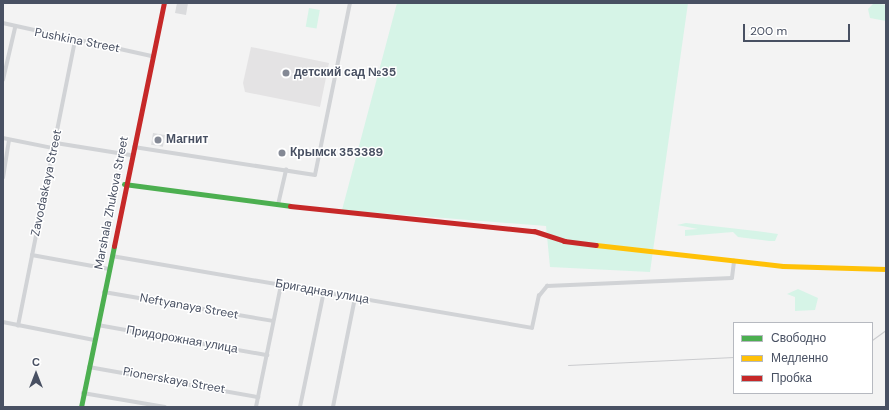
<!DOCTYPE html>
<meta charset="utf-8">
<style>
body{margin:0}
#map{position:relative;width:889px;height:410px;overflow:hidden;background:#f3f3f3;font-family:"DM Sans",sans-serif}
div>[style]{position:absolute}
[style*='--x']{left:calc(var(--x)*1px);top:calc(var(--y)*1px);width:calc(var(--w)*1px);rotate:calc(var(--a)*1deg)}
.education>*{inset:0;background:#e4e3e4}
.green>*{inset:0;background:#d6f4e7;transform-origin:0 0}
.building>*{inset:0;background:#dadbdd;transform-origin:0 0}
.street>*{height:3.5px;margin:-1.75px;padding:0 1.75px;transform-origin:1.75px;border-radius:1.75px;background:#d1d3d6}
.fast>*{height:5px;margin:-2.5px;padding:0 2.5px;transform-origin:2.5px;border-radius:2.5px;background:#4caf50}
.slow>*{height:5px;margin:-2.5px;padding:0 2.5px;transform-origin:2.5px;border-radius:2.5px;background:#ffc107}
.jam>*{height:5px;margin:-2.5px;padding:0 2.5px;transform-origin:2.5px;border-radius:2.5px;background:#c62828}
.rail>*{height:1px;margin:-0.5px;padding:0 0.5px;transform-origin:0.5px;border-radius:0.5px;background:#cacbce}
.dots>*{width:11px;height:11px;translate:-50% -50%;box-sizing:border-box;border:2px solid #fff;border-radius:50%}
span{translate:-50% -50%;white-space:nowrap;text-align:center;line-height:1.15;-webkit-text-stroke:3px #fff;paint-order:stroke}
.street-label{font-size:12px;color:#485062}
.poi-label{font-size:12px;color:#485062;font-weight:700}
.left{translate:0 -50%;text-align:left}
.frame{position:absolute;inset:0;border:4px solid #485062;pointer-events:none}
.legend{position:absolute;left:733px;top:322px;width:140px;height:72px;box-sizing:border-box;background:#fff;border:1px solid #b6b9c0;margin:0;padding:5px 7px;list-style:none;font-size:12px;color:#485062}
.legend li{display:flex;align-items:center;gap:8px;height:20px}
.legend b{width:20px;border:1px solid #b6b9c0}
.north{position:absolute;left:16px;top:354px;width:40px;height:40px;-webkit-text-stroke:3px #fff;paint-order:stroke;rotate:0deg;font-size:11px;font-weight:700;line-height:16px;text-align:center;color:#485062}
.north::after{content:'';display:block;margin:auto;width:14px;height:18px;background:#485062;clip-path:polygon(50% 0,100% 100%,50% 72%,0 100%)}
.scale{position:absolute;left:743px;top:24px;width:107px;height:18px;box-sizing:border-box;border:2px solid #485062;border-top:0;padding-left:5px;font-size:12px;line-height:14px;white-space:nowrap;color:#485062;-webkit-text-stroke:3px #fff;paint-order:stroke}
</style>
<div id="map">
<div class="education">
<div style="clip-path:polygon(251px 47px,329px 63px,320px 107px,245px 92px,243px 83px)"></div>
</div>
<div class="green">
<div style="clip-path:polygon(397px 3px,688px 3px,650px 272px,550px 267px,546px 226px,342px 210px)"></div>
<div style="clip-path:polygon(874px 3px,886px 5px,886px 21px,870px 18px,868px 9px)"></div>
<div style="left:309px;top:8px;width:11px;height:19px;rotate:10deg"></div>
<div style="clip-path:polygon(686px 223px,756px 231px,778px 234px,775px 241px,769px 241px,738px 237px,733px 232px,685px 236px,685px 230px,698px 229px,677px 225px)"></div>
<div style="clip-path:polygon(798px 289px,818px 298px,815px 310px,795px 311px,795px 297px,787px 294px)"></div>
</div>
<div class="building">
<div style="clip-path:polygon(177px 3px,188px 3px,186px 15px,175px 13px)"></div>
<div style="left:153px;top:133px;width:12px;height:12px;rotate:9deg"></div>
</div>
<div class="street">
<div style="--x:3;--y:23;--w:153;--a:12.5"></div>
<div style="--x:3;--y:80;--w:53;--a:-77"></div>
<div style="--x:3;--y:138;--w:51;--a:11.3"></div>
<div style="--x:56;--y:143;--w:75;--a:9.2"></div>
<div style="--x:134;--y:147;--w:183;--a:8.8"></div>
<div style="--x:315;--y:175;--w:176;--a:-78.5"></div>
<div style="--x:3;--y:178;--w:38;--a:-81"></div>
<div style="--x:278;--y:205;--w:36;--a:-77"></div>
<div style="--x:32;--y:255;--w:78;--a:10.3"></div>
<div style="--x:112;--y:256;--w:426;--a:9.7"></div>
<div style="--x:532;--y:328;--w:33;--a:-78"></div>
<div style="--x:539;--y:296;--w:13;--a:-51"></div>
<div style="--x:547;--y:286;--w:185;--a:-2.5"></div>
<div style="--x:732;--y:278;--w:17;--a:-83"></div>
<div style="--x:104;--y:292;--w:171;--a:9.7"></div>
<div style="--x:3;--y:322;--w:94;--a:11.1"></div>
<div style="--x:98;--y:325;--w:172;--a:10.1"></div>
<div style="--x:18;--y:326;--w:292;--a:-78.7"></div>
<div style="--x:89;--y:367;--w:172;--a:10.1"></div>
<div style="--x:83;--y:393;--w:83;--a:9.7"></div>
<div style="--x:256;--y:407;--w:125;--a:-78.4"></div>
<div style="--x:300;--y:407;--w:118;--a:-78.3"></div>
<div style="--x:333;--y:407;--w:111;--a:-78.6"></div>
</div>
<div class="fast">
<div style="--x:124;--y:184;--w:167;--a:7.5"></div>
<div style="--x:81;--y:407;--w:164;--a:-78.4"></div>
</div>
<div class="slow">
<div style="--x:596;--y:245;--w:188;--a:6.4"></div>
<div style="--x:783;--y:266;--w:103;--a:1.7"></div>
</div>
<div class="jam">
<div style="--x:290;--y:206;--w:245;--a:5.9"></div>
<div style="--x:534;--y:231;--w:32;--a:18"></div>
<div style="--x:564;--y:241;--w:32;--a:7"></div>
<div style="--x:114;--y:246;--w:248;--a:-78.4"></div>
</div>
<div class="rail">
<div style="--x:872;--y:340;--w:17;--a:-36"></div>
<div style="--x:568;--y:365;--w:166;--a:-2.8"></div>
</div>
<div class="dots">
<div style="left:286px;top:73px;background:#848995"></div>
<div style="left:158px;top:140px;background:#848995"></div>
<div style="left:282px;top:153px;background:#848995"></div>
</div>
<div class="street-label">
<span style="left:77px;top:41px;rotate:11deg">Pushkina Street</span>
<span style="left:47px;top:183px;rotate:-78deg">Zavodaskaya Street</span>
<span style="left:112px;top:203px;rotate:-79deg">Marshala Zhukova Street</span>
<span style="left:322px;top:292px;rotate:10deg">Бригадная улица</span>
<span style="left:189px;top:307px;rotate:10deg">Neftyanaya Street</span>
<span style="left:182px;top:340px;rotate:10deg">Придорожная улица</span>
<span style="left:174px;top:381px;rotate:10deg">Pionerskaya Street</span>
</div>
<div class="poi-label">
<span class="left" style="left:294px;top:73px">детский сад №35</span>
<span class="left" style="left:166px;top:140px">Магнит</span>
<span class="left" style="left:290px;top:153px">Крымск 353389</span>
</div>
<div class="frame"></div>
<ul class="legend">
<li><b style="height:5px;background:#4caf50"></b>Свободно</li>
<li><b style="height:5px;background:#ffc107"></b>Медленно</li>
<li><b style="height:5px;background:#c62828"></b>Пробка</li>
</ul>
<div class="north">С</div>
<div class="scale">200 m</div>
</div>
